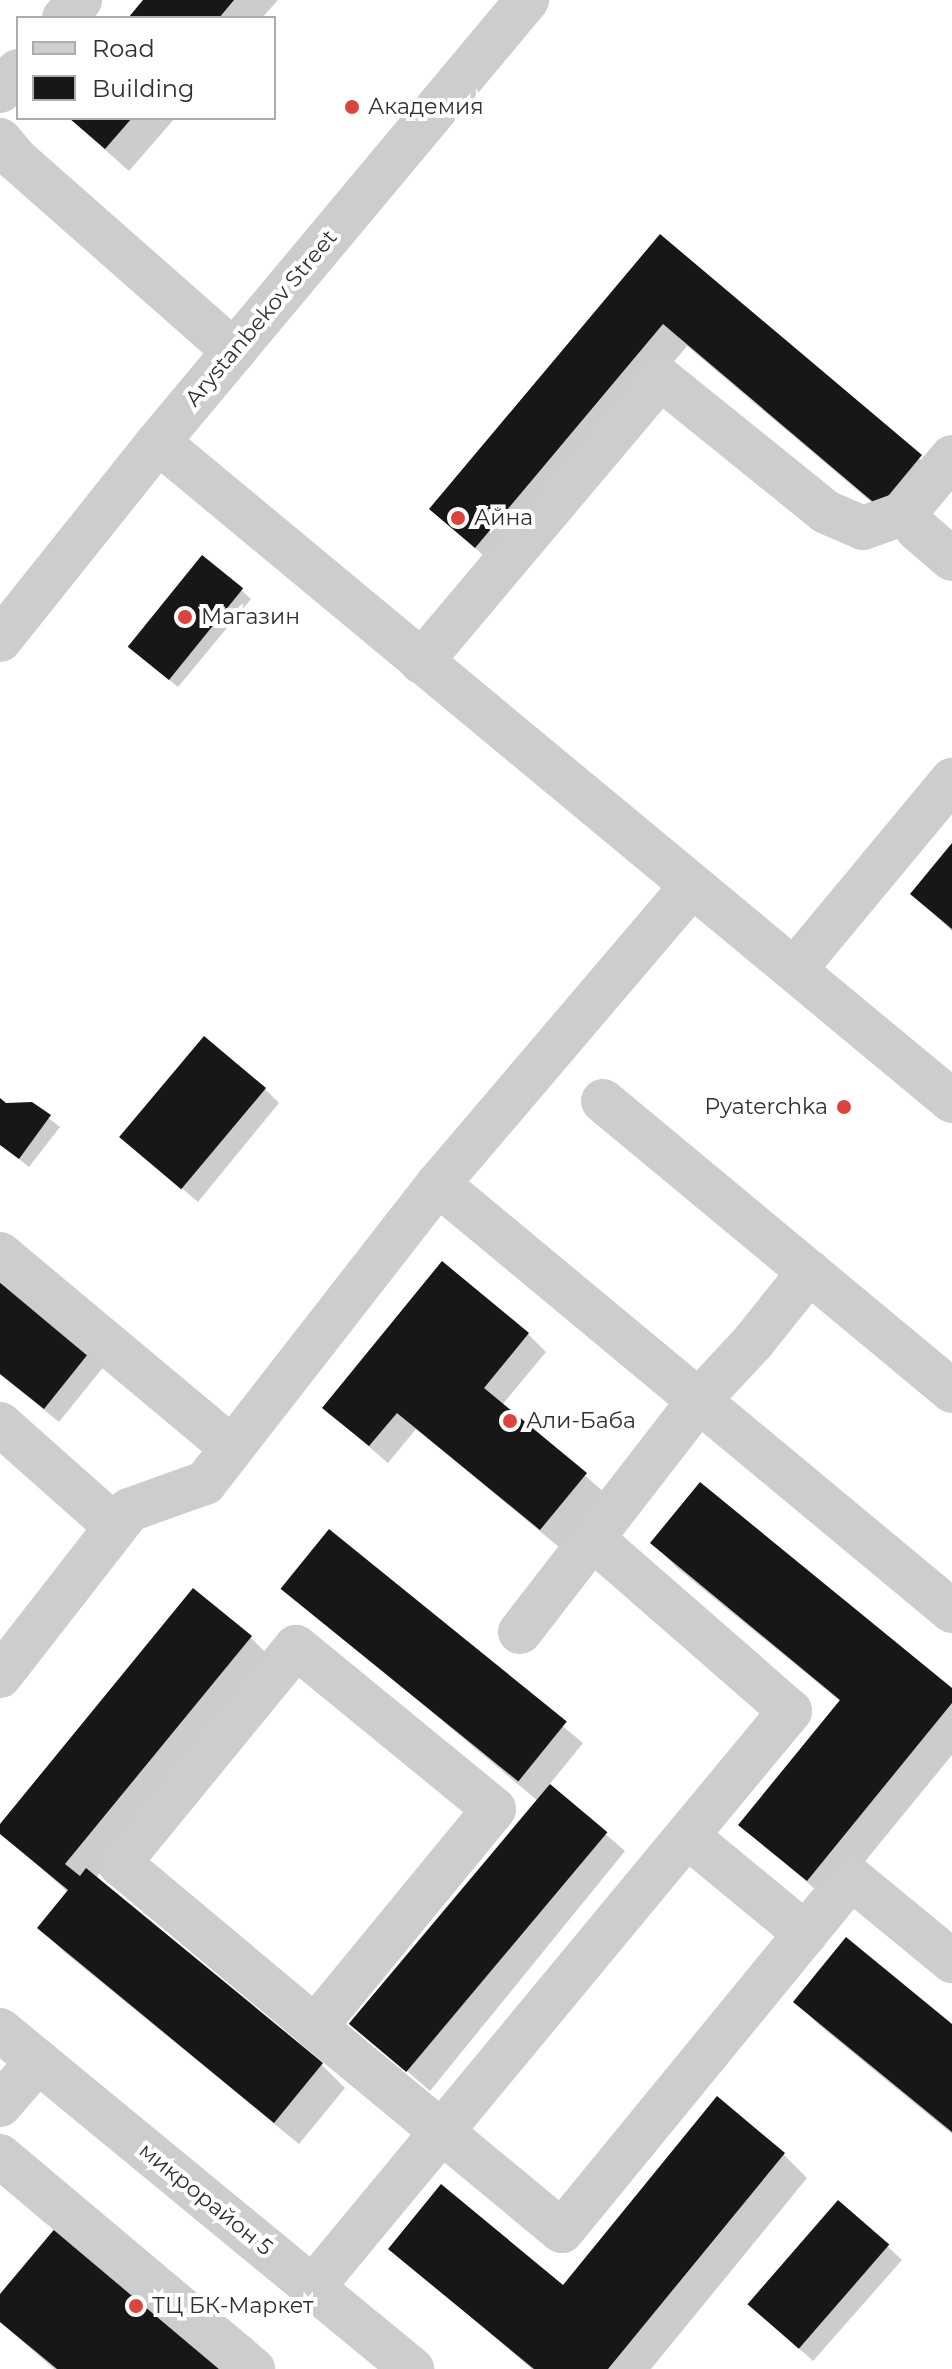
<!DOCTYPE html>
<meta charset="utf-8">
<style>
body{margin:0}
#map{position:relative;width:952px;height:2369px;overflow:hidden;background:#fff;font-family:Montserrat,sans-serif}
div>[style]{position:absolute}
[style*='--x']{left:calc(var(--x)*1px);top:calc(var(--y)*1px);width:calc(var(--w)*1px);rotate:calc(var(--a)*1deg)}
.shadow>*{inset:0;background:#0003}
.building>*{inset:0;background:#171717;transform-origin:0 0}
.minor>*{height:44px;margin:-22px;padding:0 22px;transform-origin:22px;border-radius:22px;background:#cdcdcd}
.dots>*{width:22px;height:22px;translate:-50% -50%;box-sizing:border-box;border:4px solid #fff;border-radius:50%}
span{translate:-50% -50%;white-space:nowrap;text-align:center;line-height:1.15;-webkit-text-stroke:8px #fff;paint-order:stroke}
.poi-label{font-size:22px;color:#303030}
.left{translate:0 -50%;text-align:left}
.right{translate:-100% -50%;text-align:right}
.street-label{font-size:22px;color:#303030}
.legend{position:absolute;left:16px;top:16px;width:260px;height:104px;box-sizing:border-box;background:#fff;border:2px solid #acacac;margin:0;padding:10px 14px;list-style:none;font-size:24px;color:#303030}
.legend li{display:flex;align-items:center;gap:16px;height:40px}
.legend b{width:40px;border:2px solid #acacac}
</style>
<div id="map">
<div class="shadow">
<div style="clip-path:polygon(146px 0,278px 0,262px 18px,130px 18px)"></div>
<div style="clip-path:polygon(69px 118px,175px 118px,129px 171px)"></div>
<div style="clip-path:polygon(660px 237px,944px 480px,903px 529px,687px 346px,500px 570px,431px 509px)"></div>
<div style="clip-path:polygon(241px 590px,251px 599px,178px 687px,140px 656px)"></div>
<div style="clip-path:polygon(952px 846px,952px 931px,913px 894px)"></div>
<div style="clip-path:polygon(265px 1089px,279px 1103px,198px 1202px,123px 1138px)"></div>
<div style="clip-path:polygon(0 1100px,6px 1104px,31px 1104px,60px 1127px,29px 1167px,0 1144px)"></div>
<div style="clip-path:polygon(0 1277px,105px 1365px,59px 1422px,0 1374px)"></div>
<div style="clip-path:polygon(528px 1334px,546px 1352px,502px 1405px,604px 1492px,559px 1547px,416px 1429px,388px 1463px,324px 1408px)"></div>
<div style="clip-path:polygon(329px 1532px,583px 1743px,549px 1785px,625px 1851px,430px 2091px,355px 2026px,538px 1801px,283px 1588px)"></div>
<div style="clip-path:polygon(653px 1543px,952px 1691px,952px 1755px,831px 1903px,741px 1825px,841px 1702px,676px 1567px)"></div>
<div style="clip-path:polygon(250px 1637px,274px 1661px,95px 1879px,321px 2064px,345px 2088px,299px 2144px,63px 1951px,40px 1928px,69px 1893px,0 1832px,0 1828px)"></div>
<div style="clip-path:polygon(796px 2002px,952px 2027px,952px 2134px,819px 2025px)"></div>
<div style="clip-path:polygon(783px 2154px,807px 2178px,651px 2369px,532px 2369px,391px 2249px,564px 2287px)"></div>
<div style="clip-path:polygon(887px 2246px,902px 2260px,813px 2361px,765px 2318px)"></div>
<div style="clip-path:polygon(0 2298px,227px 2369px,54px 2369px,0 2322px)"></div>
</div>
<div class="building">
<div style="clip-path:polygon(143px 0,234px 0,219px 18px,128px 18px)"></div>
<div style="clip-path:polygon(69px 118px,132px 118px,105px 149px)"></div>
<div style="clip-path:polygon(660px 234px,922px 455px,879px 507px,663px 324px,475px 548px,429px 509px)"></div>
<div style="left:202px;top:555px;width:53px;height:118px;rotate:39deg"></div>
<div style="clip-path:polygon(952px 843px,952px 929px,910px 894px)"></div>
<div style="left:204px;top:1036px;width:81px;height:132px;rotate:40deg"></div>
<div style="clip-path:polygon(0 1098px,6px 1103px,32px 1102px,51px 1115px,19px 1159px,0 1145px)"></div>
<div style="clip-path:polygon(442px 1261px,529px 1333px,484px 1388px,587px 1473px,540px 1530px,397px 1413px,369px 1446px,322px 1408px)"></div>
<div style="clip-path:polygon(0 1275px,92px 1349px,44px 1409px,0 1374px)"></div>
<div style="clip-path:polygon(700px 1482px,952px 1688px,952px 1703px,807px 1881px,738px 1825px,840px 1700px,650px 1543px)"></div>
<div style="left:329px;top:1529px;width:306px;height:77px;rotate:39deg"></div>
<div style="clip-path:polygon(193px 1588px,252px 1636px,65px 1864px,80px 1876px,86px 1868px,323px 2063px,274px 2123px,37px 1928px,68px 1890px,0 1834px,0 1824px)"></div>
<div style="left:550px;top:1784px;width:75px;height:313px;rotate:40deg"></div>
<div style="clip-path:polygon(846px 1937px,952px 2024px,952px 2132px,793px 2002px)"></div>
<div style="clip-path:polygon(717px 2096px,785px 2153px,608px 2369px,534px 2369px,388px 2249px,441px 2184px,563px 2285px)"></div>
<div style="left:838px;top:2200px;width:68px;height:138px;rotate:41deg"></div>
<div style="clip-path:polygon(57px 2226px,230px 2369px,57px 2369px,0 2322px,0 2294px)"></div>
</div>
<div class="minor">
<div style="--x:64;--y:18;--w:24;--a:-48"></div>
<div style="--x:0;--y:91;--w:27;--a:-48"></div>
<div style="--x:0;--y:140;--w:26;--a:50"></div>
<div style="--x:17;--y:160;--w:289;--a:41.4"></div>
<div style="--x:158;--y:442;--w:1032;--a:39.69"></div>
<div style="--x:917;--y:529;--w:46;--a:40.6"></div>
<div style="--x:0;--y:640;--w:253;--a:-51.4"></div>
<div style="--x:158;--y:442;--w:576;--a:-50.14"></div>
<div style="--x:421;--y:662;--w:371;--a:-49.9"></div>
<div style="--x:660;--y:378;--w:213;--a:38.9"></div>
<div style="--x:826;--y:512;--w:40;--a:23.4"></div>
<div style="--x:863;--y:528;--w:45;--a:-19.7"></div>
<div style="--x:905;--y:513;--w:73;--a:-50"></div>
<div style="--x:795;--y:969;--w:246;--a:-50.3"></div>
<div style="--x:603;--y:1101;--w:454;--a:39.7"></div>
<div style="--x:438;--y:1184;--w:668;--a:39.72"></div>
<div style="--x:0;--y:1254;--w:302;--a:39.9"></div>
<div style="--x:0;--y:1424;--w:155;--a:41.6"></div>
<div style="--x:520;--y:1632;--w:293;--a:-52.3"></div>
<div style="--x:699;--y:1400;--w:79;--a:-47"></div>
<div style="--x:753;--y:1342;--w:90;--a:-51.3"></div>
<div style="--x:0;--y:1676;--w:210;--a:-52.1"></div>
<div style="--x:129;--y:1510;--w:81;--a:-19.6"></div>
<div style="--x:205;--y:1483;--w:379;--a:-52.1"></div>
<div style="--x:438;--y:1184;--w:392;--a:-49.6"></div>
<div style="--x:687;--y:1836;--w:154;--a:39.5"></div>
<div style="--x:315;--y:2027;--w:282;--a:-50.6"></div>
<div style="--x:494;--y:1809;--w:256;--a:-140.7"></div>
<div style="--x:296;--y:1647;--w:279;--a:129.3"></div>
<div style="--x:119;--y:1863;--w:256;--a:39.9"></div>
<div style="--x:315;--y:2027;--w:320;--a:39.6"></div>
<div style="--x:562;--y:2231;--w:456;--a:-50.7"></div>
<div style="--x:851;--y:1878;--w:131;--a:39.4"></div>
<div style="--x:0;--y:2030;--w:534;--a:39.45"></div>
<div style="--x:0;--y:2105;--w:58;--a:-49.2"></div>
<div style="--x:0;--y:2156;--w:331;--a:40.1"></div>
<div style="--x:313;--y:2287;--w:748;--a:-50.37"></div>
<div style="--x:790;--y:1711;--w:260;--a:-138.9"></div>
</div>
<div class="dots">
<div style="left:352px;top:107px;background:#da453e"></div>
<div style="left:458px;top:518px;background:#da453e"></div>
<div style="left:185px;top:617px;background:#da453e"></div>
<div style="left:844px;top:1107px;background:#da453e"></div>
<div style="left:510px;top:1421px;background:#da453e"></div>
<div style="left:136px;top:2306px;background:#da453e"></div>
</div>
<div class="poi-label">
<span class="left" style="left:368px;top:107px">Академия</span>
<span class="left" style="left:474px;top:518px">Айна</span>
<span class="left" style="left:201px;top:617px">Магазин</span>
<span class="right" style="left:828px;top:1107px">Pyaterchka</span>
<span class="left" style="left:526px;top:1421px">Али-Баба</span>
<span class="left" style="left:152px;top:2306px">ТЦ БК-Маркет</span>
</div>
<div class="street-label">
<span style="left:261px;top:318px;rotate:-50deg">Arystanbekov Street</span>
<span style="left:206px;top:2199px;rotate:39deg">микрорайон 5</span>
</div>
<ul class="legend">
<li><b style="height:10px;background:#cdcdcd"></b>Road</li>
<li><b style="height:22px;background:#171717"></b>Building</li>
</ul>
</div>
